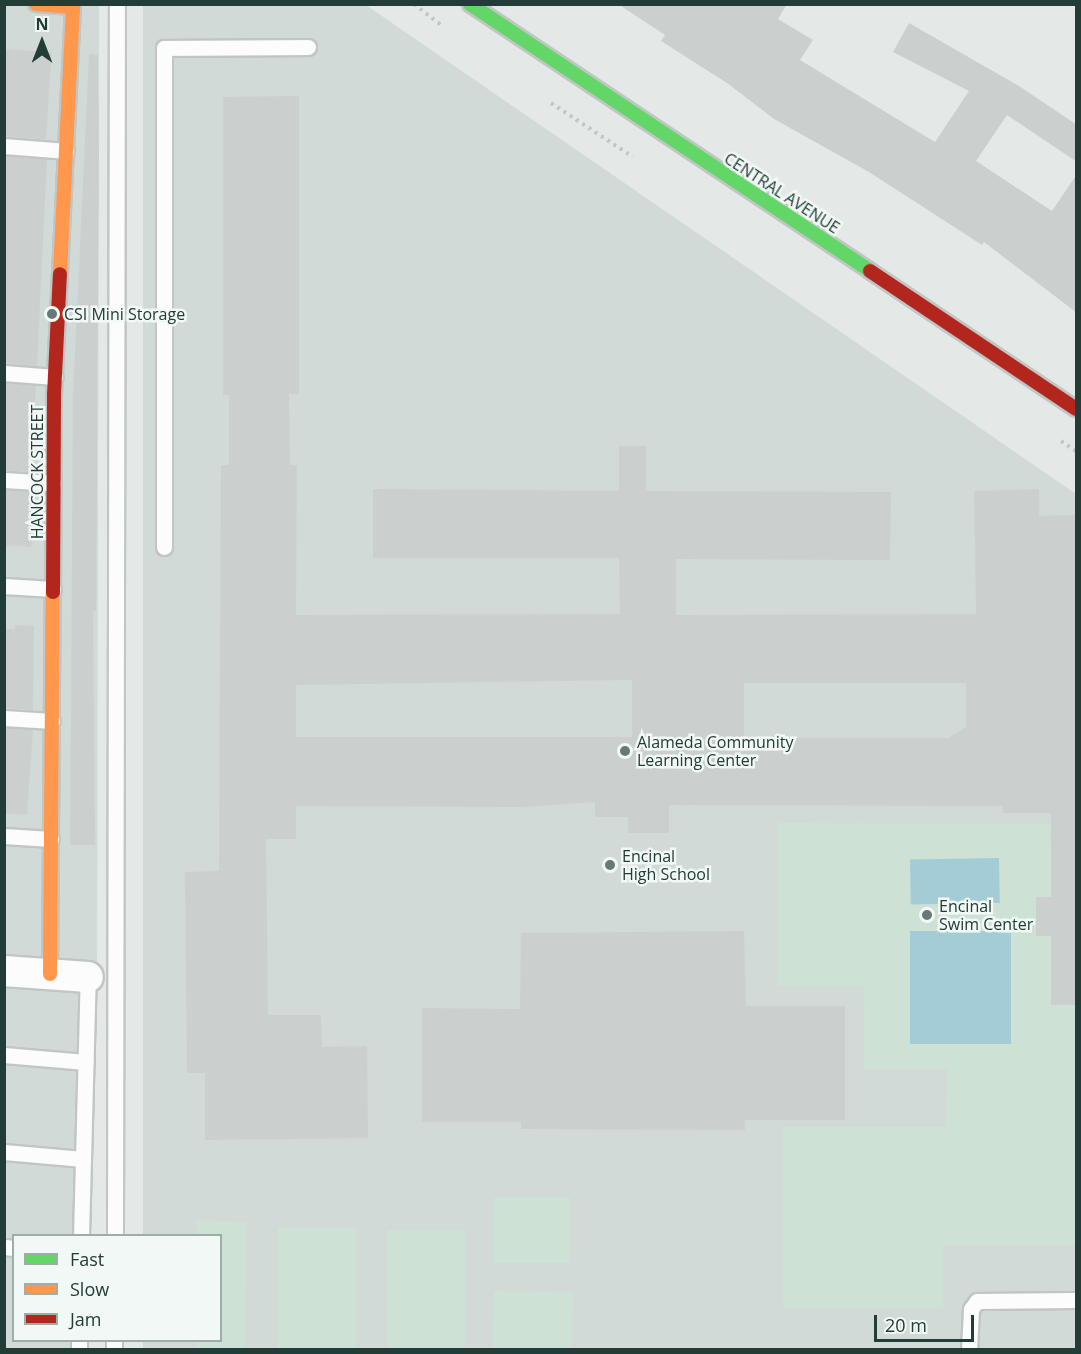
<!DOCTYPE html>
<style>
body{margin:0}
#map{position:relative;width:1081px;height:1354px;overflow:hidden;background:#e4e9e7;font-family:"Open Sans",sans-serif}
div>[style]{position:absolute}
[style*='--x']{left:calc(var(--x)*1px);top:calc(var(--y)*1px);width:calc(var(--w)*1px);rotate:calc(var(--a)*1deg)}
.built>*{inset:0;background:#d1dad7}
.green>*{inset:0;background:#cde2d5;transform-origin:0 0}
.water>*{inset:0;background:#a4ccd7;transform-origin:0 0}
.building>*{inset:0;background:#cbd0ce;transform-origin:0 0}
.path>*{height:4px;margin-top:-2px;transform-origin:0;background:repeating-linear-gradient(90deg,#c1c9c7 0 3px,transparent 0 7.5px)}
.roads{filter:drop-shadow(2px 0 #c1c6c4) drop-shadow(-2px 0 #c1c6c4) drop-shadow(0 2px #c1c6c4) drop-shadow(0 -2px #c1c6c4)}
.lane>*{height:15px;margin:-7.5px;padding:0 7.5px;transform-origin:7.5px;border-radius:7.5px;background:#fbfcfb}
.street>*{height:30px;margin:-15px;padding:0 15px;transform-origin:15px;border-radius:15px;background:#fbfcfb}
.fast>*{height:14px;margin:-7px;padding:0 7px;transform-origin:7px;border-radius:7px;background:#63d668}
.slow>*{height:14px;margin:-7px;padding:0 7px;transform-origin:7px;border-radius:7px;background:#ff974d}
.jam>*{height:14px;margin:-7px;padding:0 7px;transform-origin:7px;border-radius:7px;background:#b3261e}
.dots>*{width:16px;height:16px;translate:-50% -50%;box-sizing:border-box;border:3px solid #f2f8f5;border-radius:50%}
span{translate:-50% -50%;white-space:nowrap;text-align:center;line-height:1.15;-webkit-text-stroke:5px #f2f8f5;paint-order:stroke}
.street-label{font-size:16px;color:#223c37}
.poi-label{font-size:16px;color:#223c37}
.left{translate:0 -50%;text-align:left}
.frame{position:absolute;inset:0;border:6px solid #223c37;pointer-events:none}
.legend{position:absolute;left:12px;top:1234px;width:210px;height:108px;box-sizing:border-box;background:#f2f8f5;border:2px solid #9fada9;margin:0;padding:8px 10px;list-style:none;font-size:18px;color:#223c37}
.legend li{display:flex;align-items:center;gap:12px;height:30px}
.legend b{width:30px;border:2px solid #9fada9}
.north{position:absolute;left:12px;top:12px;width:60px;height:60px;-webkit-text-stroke:4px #f2f8f5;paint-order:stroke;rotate:0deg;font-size:16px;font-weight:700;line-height:24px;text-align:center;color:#223c37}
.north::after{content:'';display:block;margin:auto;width:21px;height:27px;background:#223c37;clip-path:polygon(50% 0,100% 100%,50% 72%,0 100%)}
.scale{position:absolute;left:874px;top:1315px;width:100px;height:27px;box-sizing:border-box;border:3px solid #223c37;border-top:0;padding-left:8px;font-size:18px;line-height:21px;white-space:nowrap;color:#223c37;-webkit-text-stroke:4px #f2f8f5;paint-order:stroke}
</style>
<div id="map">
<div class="built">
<div style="clip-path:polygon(5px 5px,99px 5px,97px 1005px,88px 1004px,82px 1235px,14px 1236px,14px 1340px,79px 1341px,79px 1349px,5px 1350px)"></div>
<div style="clip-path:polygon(143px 5px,366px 5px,1076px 494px,1076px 1349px,143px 1349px,143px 1341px,220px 1340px,220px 1236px,143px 1235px)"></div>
</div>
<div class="green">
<div style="clip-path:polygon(778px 823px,1051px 824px,1050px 843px,1076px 843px,1076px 1245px,943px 1245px,943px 1308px,783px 1308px,783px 1127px,946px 1127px,947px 1069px,864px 1069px,864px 986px,778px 986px)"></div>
<div style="left:494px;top:1197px;width:76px;height:66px"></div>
<div style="clip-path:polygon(197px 1220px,246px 1222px,245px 1349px,197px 1349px,197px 1341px,220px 1340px,220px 1236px,197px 1235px)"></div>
<div style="left:278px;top:1228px;width:78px;height:121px"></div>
<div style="left:387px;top:1230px;width:78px;height:119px"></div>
<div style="left:494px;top:1291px;width:79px;height:58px;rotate:1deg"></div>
</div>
<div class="water">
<div style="left:999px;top:858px;width:45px;height:89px;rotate:89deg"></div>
<div style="left:910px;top:931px;width:101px;height:113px"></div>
</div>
<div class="building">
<div style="clip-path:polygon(618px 4px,787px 4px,778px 19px,813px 40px,800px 60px,935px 142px,969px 91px,893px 52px,909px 23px,1019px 86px,1077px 125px,1077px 162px,1007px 115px,976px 161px,1052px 211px,1077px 174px,1077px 313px,984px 242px,982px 245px,869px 172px,774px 119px,727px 83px,661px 41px,665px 35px)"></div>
<div style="left:4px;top:49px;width:48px;height:87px;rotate:4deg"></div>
<div style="clip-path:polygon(89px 54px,98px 55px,99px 153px,96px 611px,93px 611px,95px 845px,70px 845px,73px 396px)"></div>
<div style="clip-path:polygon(evenodd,299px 96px,299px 394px,289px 394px,290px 465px,297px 465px,296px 615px,620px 614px,619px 558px,373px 558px,373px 489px,619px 491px,619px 446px,646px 446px,646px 491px,891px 492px,890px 560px,676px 559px,676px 615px,976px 614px,974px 491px,1039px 489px,1039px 516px,1077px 515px,1077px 1005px,1051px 1005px,1051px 936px,1036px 936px,1036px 897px,1051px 897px,1051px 813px,1003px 813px,1003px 806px,669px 805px,669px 833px,628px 833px,628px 817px,595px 817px,595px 802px,521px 807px,296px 806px,296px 839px,266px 839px,268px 1015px,321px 1015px,322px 1047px,367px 1046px,368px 1138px,205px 1140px,205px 1073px,187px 1073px,185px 872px,219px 871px,221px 465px,229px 465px,229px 395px,223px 395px,223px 97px,299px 96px,632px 680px,632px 737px,296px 737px,296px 685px,632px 680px,299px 96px,744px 683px,966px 683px,966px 727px,948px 738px,744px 738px,744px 683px)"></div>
<div style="clip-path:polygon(4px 156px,47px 159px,37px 366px,4px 363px)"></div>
<div style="left:4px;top:383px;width:32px;height:87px;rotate:4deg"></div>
<div style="left:4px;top:490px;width:31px;height:55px;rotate:4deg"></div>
<div style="clip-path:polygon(15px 625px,34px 626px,33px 710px,4px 708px,4px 629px,15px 629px)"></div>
<div style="left:4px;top:728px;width:29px;height:85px;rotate:4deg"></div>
<div style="clip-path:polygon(744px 931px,746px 1006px,845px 1006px,845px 1120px,745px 1120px,745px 1130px,521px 1129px,521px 1122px,422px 1122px,422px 1008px,520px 1009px,521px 933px)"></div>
</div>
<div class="path">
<div style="--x:414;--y:4;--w:36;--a:38"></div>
<div style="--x:551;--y:103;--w:98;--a:33.4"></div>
<div style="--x:1061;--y:441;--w:18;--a:34"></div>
</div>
<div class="roads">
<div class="lane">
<div style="--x:4;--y:146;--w:62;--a:4.6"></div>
<div style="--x:4;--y:373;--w:51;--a:4.5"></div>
<div style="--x:4;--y:480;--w:49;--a:3.5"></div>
<div style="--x:164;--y:547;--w:499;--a:-90"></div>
<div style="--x:164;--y:48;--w:144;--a:-0.4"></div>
<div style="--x:4;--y:586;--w:49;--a:3.5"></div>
<div style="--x:4;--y:718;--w:48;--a:3.6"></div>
<div style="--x:4;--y:836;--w:47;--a:3.7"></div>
<div style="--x:4;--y:1055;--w:82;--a:4.9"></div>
<div style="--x:4;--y:1152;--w:79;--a:5.1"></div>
<div style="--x:81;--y:1236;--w:259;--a:-88.5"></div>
<div style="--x:115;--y:1236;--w:1232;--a:-89.91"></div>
<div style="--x:4;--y:1247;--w:10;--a:6"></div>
<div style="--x:79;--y:1350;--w:10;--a:-90"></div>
<div style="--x:114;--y:1350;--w:10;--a:-90"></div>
<div style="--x:969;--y:1350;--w:41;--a:-87.2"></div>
<div style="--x:971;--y:1309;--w:10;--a:-53"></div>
<div style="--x:977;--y:1301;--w:99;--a:-0.6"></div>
</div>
<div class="street">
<div style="--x:4;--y:971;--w:84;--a:4.1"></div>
</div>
<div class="fast">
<div style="--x:470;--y:4;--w:481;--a:33.7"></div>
</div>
<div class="slow">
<div style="--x:36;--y:4;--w:37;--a:5"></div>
<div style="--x:73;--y:7;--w:267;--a:92.8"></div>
<div style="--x:50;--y:974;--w:382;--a:-89.6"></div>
</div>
<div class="jam">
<div style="--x:870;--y:271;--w:248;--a:33.8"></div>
<div style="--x:53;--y:592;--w:197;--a:-89.7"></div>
<div style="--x:54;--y:395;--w:121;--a:-87.2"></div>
</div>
</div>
<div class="dots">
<div style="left:52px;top:314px;background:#667975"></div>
<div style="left:625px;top:751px;background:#667975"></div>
<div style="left:610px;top:865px;background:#667975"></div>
<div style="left:927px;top:915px;background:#667975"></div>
</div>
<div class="street-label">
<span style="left:782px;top:193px;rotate:33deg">CENTRAL AVENUE</span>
<span style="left:37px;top:472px;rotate:-90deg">HANCOCK STREET</span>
</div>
<div class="poi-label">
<span class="left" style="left:64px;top:314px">CSI Mini Storage</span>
<span class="left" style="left:637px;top:751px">Alameda Community<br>Learning Center</span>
<span class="left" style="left:622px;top:865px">Encinal<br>High School</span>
<span class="left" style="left:939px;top:915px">Encinal<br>Swim Center</span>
</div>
<div class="frame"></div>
<ul class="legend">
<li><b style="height:8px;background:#63d668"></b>Fast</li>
<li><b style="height:8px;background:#ff974d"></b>Slow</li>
<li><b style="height:8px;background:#b3261e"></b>Jam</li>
</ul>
<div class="north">N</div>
<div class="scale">20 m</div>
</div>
